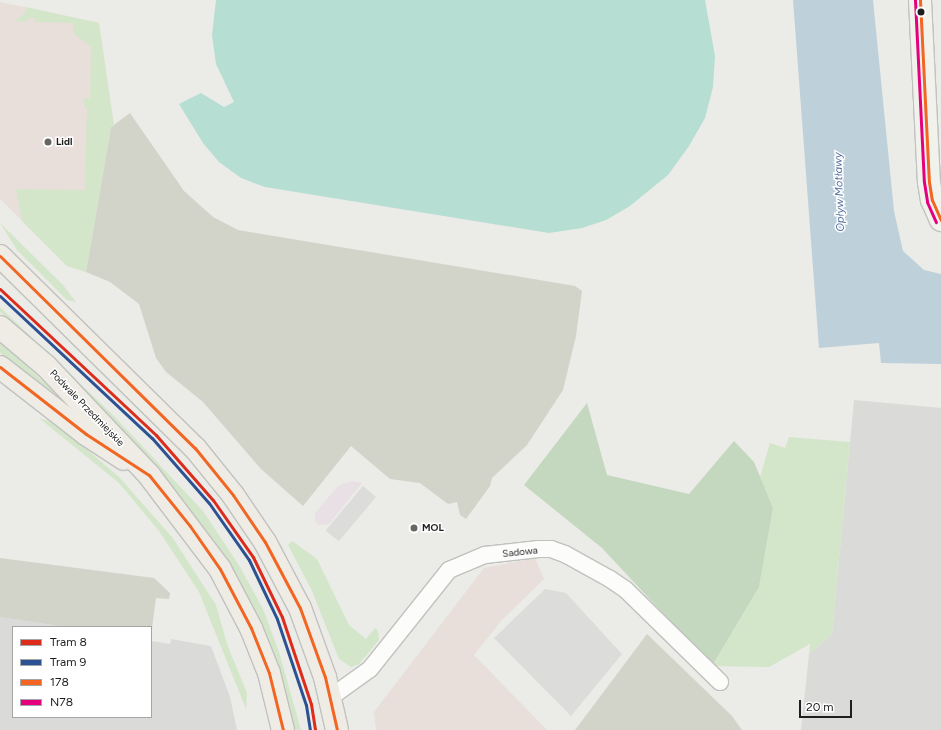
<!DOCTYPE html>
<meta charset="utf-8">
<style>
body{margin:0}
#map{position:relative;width:941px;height:730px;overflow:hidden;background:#ebebe7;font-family:Figtree,sans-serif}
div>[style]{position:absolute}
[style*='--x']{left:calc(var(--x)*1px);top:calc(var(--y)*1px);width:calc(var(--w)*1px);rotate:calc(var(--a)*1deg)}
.residential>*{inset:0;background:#dadad8}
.commercial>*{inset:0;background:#e8deda}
.industrial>*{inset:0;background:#e8e0e4}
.construction>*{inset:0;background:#d3d4c9}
.grass>*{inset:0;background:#d4e6c9}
.forest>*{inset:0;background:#c4d8bf}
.pitch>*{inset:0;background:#b6ded3}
.parking>*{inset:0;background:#dcdcda;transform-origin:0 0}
.water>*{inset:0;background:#bed1db}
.roads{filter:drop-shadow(1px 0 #c1c1bf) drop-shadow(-1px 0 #c1c1bf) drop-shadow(0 1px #c1c1bf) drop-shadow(0 -1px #c1c1bf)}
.street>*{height:16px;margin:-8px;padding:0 8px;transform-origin:8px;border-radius:8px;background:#fcfcfb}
.secondary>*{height:22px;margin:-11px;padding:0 11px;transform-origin:11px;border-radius:11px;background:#f1f2eb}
.primary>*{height:22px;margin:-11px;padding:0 11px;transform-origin:11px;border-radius:11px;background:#eeece5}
.bus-1>*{height:3px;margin:-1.5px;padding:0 1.5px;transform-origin:1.5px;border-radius:1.5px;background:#f26522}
.bus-2>*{height:3px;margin:-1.5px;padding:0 1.5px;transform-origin:1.5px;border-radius:1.5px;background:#e5007d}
.tram-1>*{height:3px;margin:-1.5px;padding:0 1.5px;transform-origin:1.5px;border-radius:1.5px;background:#dd2b1c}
.tram-2>*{height:3px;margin:-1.5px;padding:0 1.5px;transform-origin:1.5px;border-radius:1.5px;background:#2c5294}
.dots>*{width:11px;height:11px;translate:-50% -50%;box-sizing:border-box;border:2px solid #fff;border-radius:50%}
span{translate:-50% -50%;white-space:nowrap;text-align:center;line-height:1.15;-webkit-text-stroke:3px #fff;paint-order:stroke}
.poi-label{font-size:10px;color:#1e1e1e;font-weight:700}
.left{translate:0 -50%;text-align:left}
.street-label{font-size:10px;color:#1e1e1e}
.water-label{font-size:11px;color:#5570a2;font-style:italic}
.legend{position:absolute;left:12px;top:626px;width:140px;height:92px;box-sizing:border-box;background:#fff;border:1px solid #a5a5a5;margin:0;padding:5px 7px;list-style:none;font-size:12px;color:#1e1e1e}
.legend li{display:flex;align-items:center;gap:8px;height:20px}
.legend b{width:20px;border:1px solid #a5a5a5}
.scale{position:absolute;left:799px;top:700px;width:53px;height:18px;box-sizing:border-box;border:2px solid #1e1e1e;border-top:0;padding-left:5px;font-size:12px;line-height:14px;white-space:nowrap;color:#1e1e1e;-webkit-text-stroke:3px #fff;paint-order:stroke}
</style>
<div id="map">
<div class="residential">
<div style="clip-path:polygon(854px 400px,941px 408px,941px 730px,801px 730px,809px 654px,832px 634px)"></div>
<div style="clip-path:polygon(0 617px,65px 627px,13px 627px,13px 717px,151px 717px,151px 641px,170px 644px,171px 639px,211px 646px,230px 697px,237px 730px,0 730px)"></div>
</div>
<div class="commercial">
<div style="clip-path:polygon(0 2px,99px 23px,114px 126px,111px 127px,86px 272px,67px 266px,0 199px)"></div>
<div style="clip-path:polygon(535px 558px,544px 579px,501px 621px,474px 655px,547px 730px,376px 730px,374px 712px,484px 568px)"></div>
</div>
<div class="industrial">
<div style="clip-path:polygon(352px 481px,362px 483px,329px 524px,318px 525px,315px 521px,315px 513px,338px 486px)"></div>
</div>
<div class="construction">
<div style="clip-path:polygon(130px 113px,184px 191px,213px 217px,238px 230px,575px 286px,582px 291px,576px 336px,563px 390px,527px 445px,492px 478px,490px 486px,466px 519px,460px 515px,457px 502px,448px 504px,420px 483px,390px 479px,351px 446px,303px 506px,261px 469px,203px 402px,166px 372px,156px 358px,139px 304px,110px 282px,86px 272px,111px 127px)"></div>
<div style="clip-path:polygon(0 558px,154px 578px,170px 593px,169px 599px,156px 598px,151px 636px,151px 627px,65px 627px,0 617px)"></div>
<div style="clip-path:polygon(647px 634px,732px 716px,742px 730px,575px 730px)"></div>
</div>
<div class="grass">
<div style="clip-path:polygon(26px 7px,99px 23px,114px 126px,111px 127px,86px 272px,67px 266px,22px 221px,16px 189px,85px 190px,87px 107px,84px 107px,84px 99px,90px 98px,91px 47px,73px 33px,73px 23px,35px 22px,35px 18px,28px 18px,27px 22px,15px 21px,25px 13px)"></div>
<div style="clip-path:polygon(0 223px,63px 285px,76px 302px,67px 300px,17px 250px)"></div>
<div style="clip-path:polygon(0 307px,114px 416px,203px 511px,240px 567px,263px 609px,279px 652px,301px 730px,293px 730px,222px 556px,205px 531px,129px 437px,64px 368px,0 312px)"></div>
<div style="clip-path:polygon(0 343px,13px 353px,63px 400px,0 353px)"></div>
<div style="clip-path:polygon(39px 418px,56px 423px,119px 477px,172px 537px,216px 605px,227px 644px,247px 693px,246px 709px,199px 592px,159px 531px,119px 483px)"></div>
<div style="clip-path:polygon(789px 437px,850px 442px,832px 634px,809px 654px,810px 644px,769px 667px,712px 666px,759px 587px,773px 508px,760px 477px,770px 443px,785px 448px)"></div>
<div style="clip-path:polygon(292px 541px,317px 559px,349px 625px,366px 639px,375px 628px,378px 631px,379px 640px,359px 664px,351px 667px,339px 659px,312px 591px,288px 545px)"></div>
</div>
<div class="forest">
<div style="clip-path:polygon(587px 403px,607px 475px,689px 494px,734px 441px,754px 462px,773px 508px,759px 587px,712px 666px,602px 548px,524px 485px)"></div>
</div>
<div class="pitch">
<div style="clip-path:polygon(216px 0,705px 0,715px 56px,713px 87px,705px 118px,689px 146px,668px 175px,630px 206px,606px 220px,582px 228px,549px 233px,265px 187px,241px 178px,219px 162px,203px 143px,179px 104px,201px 93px,224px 107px,234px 102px,216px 64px,212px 35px)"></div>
</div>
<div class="parking">
<div style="left:363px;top:486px;width:17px;height:58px;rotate:40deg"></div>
<div style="clip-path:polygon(545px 589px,566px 593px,622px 654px,571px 716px,494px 638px)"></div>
</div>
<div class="water">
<div style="clip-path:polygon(793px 0,873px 0,894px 211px,903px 251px,924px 270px,941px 274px,941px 364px,881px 363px,879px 343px,819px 348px)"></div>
</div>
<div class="roads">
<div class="street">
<div style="--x:331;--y:697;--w:48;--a:-35.7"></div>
<div style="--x:370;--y:669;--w:127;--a:-51.4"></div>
<div style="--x:449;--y:570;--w:39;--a:-23"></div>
<div style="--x:485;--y:555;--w:54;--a:-6.3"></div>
<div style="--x:539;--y:549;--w:12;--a:0"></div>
<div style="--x:551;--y:549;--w:15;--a:20"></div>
<div style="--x:565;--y:554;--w:51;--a:29.1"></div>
<div style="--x:610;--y:579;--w:18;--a:34"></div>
<div style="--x:625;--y:589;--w:133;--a:44.4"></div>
</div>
<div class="secondary">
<div style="--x:920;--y:0;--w:182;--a:87.2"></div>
<div style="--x:929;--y:182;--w:18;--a:81"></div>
<div style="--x:932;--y:200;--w:22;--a:66"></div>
</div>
<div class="primary">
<div style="--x:0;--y:256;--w:274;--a:44.6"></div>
<div style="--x:195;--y:448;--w:60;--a:51"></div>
<div style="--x:233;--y:495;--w:57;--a:55.8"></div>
<div style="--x:265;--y:542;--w:75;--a:62.1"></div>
<div style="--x:300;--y:608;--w:73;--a:70.1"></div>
<div style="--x:325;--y:677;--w:54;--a:77.2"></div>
<div style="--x:0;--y:327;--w:60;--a:40.3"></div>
<div style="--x:46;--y:366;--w:150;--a:46.6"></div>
<div style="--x:149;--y:475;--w:118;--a:52.9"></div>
<div style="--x:220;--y:569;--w:67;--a:62.3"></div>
<div style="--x:251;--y:628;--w:48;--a:68.2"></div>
<div style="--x:269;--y:673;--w:59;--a:76.2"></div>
<div style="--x:0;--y:367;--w:109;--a:37.9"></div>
<div style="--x:86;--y:434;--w:45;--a:33.3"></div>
</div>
</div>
<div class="bus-1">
<div style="--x:920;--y:0;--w:182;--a:87.2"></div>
<div style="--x:929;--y:182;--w:18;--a:81"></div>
<div style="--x:932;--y:200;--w:22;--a:66"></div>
<div style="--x:0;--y:256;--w:274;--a:44.6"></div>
<div style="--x:195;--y:448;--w:60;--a:51"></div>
<div style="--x:233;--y:495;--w:57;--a:55.8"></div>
<div style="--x:265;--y:542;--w:75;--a:62.1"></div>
<div style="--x:300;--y:608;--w:73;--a:70.1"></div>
<div style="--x:325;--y:677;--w:54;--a:77.2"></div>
<div style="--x:0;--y:367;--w:109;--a:37.9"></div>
<div style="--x:86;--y:434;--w:75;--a:33.1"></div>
<div style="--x:149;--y:475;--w:65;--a:51.2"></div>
<div style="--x:190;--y:526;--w:52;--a:55.1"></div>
<div style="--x:220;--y:569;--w:67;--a:62.3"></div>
<div style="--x:251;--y:628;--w:48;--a:68.2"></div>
<div style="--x:269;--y:673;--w:59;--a:76.2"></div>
</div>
<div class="bus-2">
<div style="--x:915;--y:0;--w:182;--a:87.2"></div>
<div style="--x:924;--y:182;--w:20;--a:81"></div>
<div style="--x:927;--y:202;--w:22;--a:66"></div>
</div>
<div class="tram-1">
<div style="--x:0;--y:289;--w:214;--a:43.1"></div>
<div style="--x:156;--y:435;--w:86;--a:48.8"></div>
<div style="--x:213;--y:500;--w:70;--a:54.9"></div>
<div style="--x:253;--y:557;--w:67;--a:64.2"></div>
<div style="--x:282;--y:617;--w:92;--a:71.6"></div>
<div style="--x:311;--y:704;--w:26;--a:81"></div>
</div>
<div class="tram-2">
<div style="--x:0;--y:296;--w:208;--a:43.1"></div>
<div style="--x:152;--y:438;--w:86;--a:48.8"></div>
<div style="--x:209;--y:503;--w:70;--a:54.9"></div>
<div style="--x:249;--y:560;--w:65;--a:64.6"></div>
<div style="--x:277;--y:619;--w:91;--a:71.4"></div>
<div style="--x:306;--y:705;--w:25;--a:81"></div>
</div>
<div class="dots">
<div style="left:921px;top:12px;background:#1e1e1e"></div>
<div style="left:48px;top:142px;background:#666664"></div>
<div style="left:414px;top:528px;background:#666664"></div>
</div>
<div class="poi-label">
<span class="left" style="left:56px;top:142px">Lidl</span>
<span class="left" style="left:422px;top:528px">MOL</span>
</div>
<div class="street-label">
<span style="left:87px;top:408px;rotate:46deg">Podwale Przedmiejskie</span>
<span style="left:520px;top:552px;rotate:-6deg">Sadowa</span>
</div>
<div class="water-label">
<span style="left:840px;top:192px;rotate:-92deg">Opływ Motławy</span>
</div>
<ul class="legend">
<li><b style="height:5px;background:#dd2b1c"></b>Tram 8</li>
<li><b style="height:5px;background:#2c5294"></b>Tram 9</li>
<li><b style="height:5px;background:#f26522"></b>178</li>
<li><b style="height:5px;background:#e5007d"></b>N78</li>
</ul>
<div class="scale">20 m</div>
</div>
